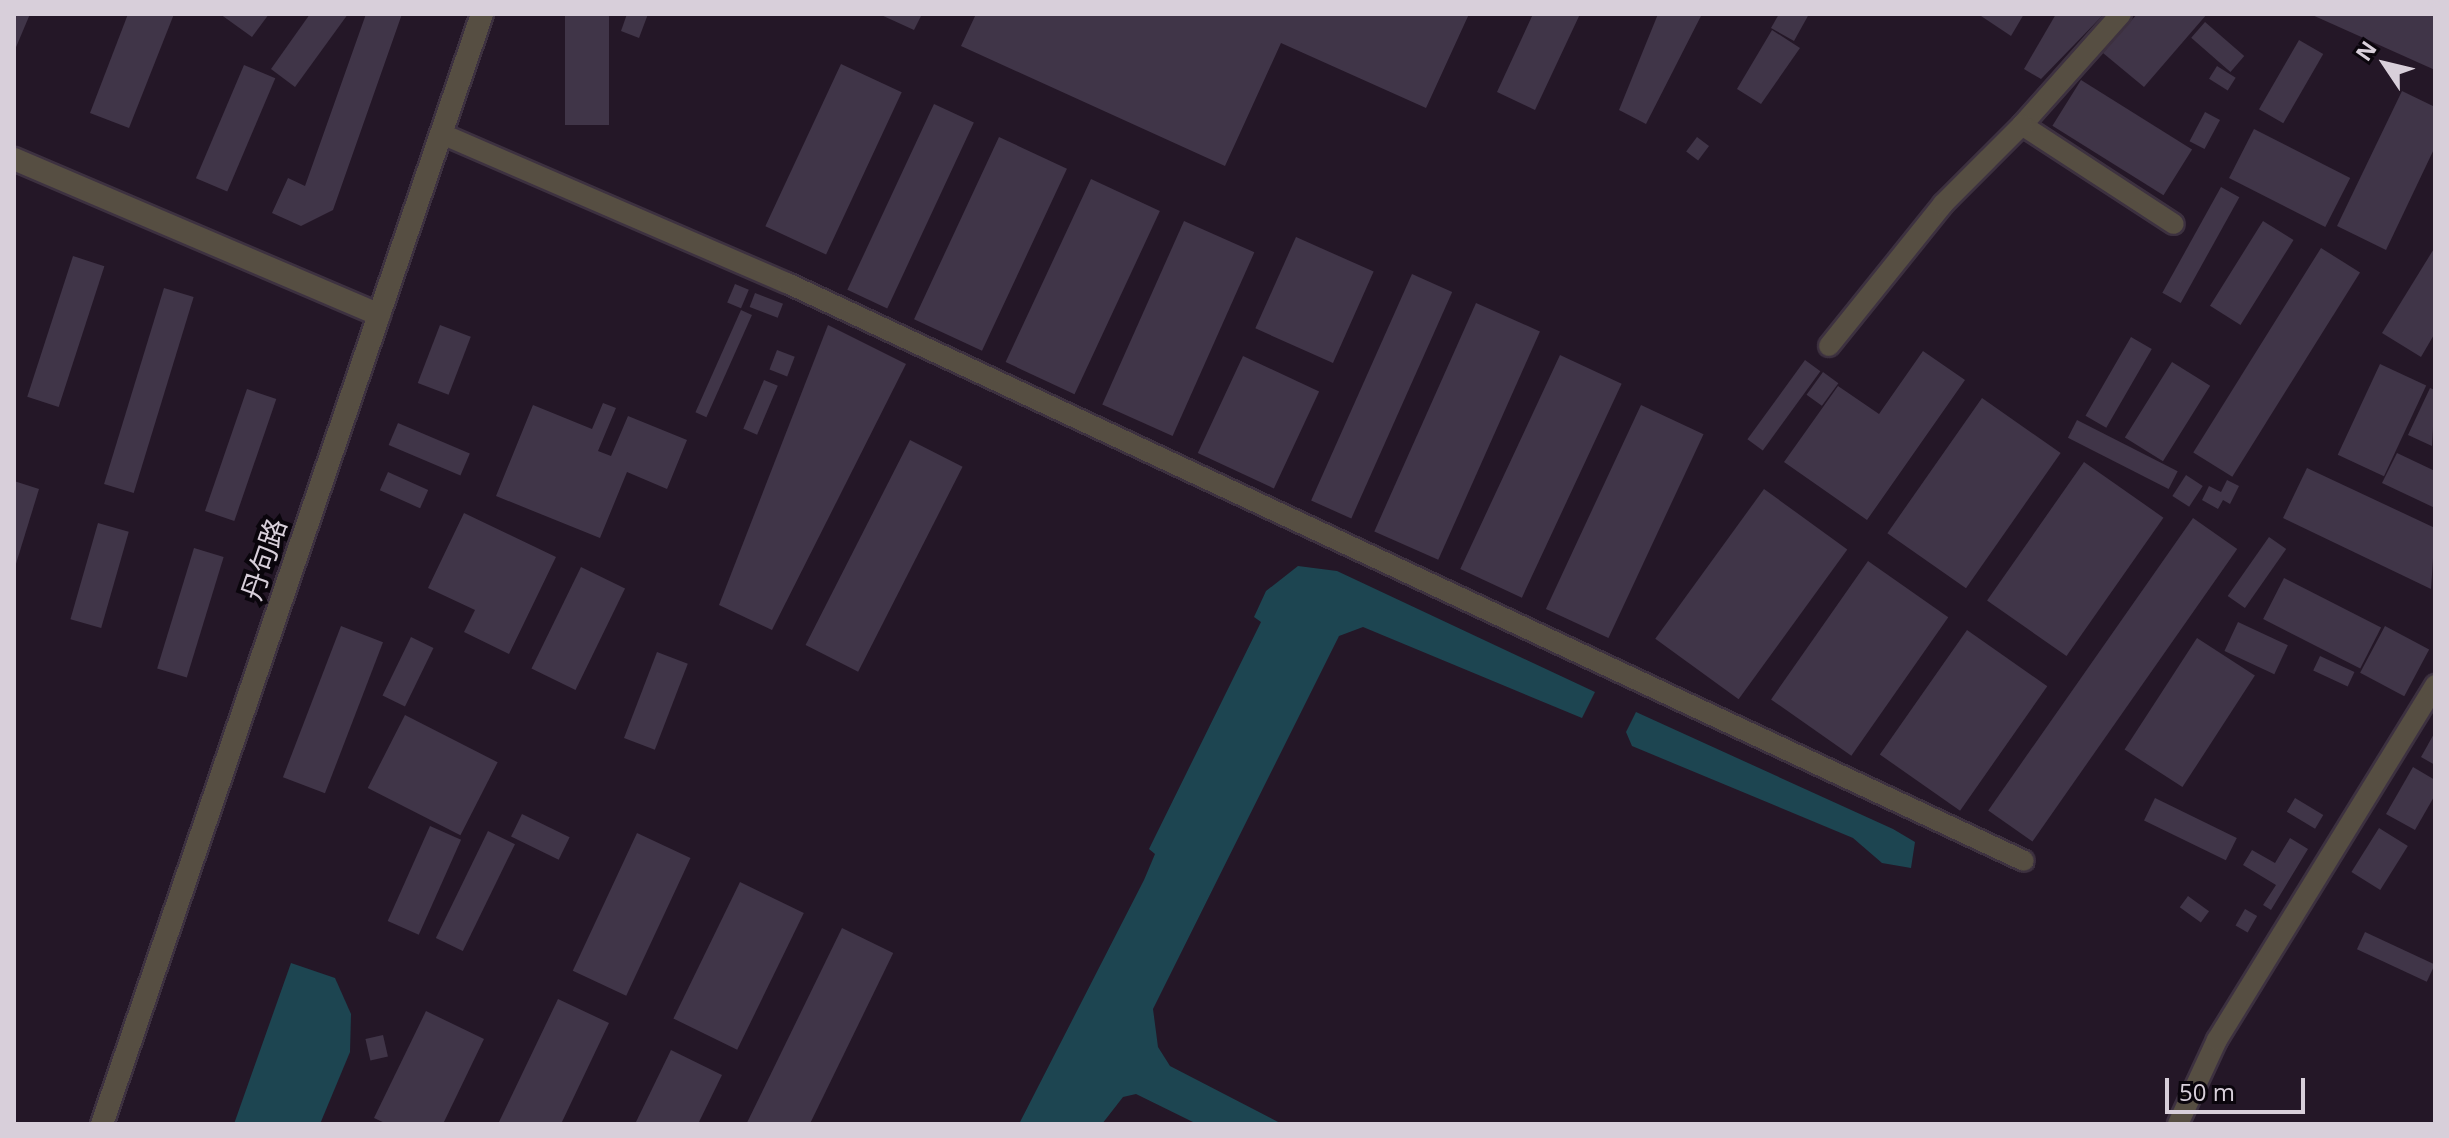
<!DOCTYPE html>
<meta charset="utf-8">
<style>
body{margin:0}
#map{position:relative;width:2449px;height:1138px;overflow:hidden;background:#241727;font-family:"Open Sans","Noto Sans SC",sans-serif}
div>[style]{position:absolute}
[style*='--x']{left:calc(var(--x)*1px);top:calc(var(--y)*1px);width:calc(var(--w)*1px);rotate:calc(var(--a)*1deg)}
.water>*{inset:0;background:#1d4551}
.building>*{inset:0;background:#403548;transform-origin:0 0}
.roads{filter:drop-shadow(2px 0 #3d3140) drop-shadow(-2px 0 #3d3140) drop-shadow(0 2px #3d3140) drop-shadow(0 -2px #3d3140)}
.minor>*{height:20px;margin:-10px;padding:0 10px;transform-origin:10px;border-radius:10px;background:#564e42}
.tertiary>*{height:22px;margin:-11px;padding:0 11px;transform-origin:11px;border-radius:11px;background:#564e42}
span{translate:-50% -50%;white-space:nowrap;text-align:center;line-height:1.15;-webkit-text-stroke:8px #0a050c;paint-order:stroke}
.street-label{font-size:28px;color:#d8cfda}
.frame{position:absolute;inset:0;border:16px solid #d8cfda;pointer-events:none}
.north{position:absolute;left:2345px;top:24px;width:80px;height:80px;-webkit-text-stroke:6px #0a050c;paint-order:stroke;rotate:305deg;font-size:22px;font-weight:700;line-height:32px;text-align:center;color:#d8cfda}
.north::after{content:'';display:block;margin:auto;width:28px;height:36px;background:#d8cfda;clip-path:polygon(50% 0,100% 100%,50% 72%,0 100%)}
.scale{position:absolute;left:2165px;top:1078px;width:140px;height:36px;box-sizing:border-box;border:4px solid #d8cfda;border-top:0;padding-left:10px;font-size:24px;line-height:28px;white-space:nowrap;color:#d8cfda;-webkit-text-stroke:6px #0a050c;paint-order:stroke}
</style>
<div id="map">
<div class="water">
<div style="clip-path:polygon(1298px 566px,1337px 571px,1595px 692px,1582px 718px,1363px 627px,1339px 636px,1153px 1009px,1158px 1047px,1170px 1066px,1282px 1124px,1197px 1124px,1136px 1094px,1123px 1097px,1102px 1124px,1019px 1124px,1144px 880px,1155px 854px,1149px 849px,1261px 622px,1254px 617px,1266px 591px)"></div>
<div style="clip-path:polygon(1636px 712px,1893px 829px,1915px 842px,1911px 868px,1882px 863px,1853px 838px,1632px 746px,1626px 732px)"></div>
<div style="clip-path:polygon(291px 963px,335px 978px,351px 1014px,350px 1052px,320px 1124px,234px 1124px)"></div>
</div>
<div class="building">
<div style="clip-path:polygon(14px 14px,30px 14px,14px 52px)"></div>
<div style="clip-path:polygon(128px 14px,174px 14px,129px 128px,90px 113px)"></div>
<div style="clip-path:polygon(220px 14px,269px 14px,252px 37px)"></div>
<div style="clip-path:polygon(310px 14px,348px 14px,295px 87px,271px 69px)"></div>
<div style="clip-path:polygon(366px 14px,402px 14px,333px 210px,301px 226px,272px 213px,288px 178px,305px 186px)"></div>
<div style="left:565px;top:14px;width:44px;height:111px"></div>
<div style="clip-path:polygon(627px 14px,648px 14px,639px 38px,621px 31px)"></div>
<div style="clip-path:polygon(879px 14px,922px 14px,914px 30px)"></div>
<div style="clip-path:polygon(976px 14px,1469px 14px,1426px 108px,1281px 43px,1225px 166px,961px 46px)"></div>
<div style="clip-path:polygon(1533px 14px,1580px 14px,1535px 110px,1497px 92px)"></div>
<div style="clip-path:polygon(1658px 14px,1702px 14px,1646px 124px,1619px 110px)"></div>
<div style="clip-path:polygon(1779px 14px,1809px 14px,1794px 41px,1771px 28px)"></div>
<div style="clip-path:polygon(1978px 14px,2024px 14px,2011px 36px)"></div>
<div style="clip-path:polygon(2056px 14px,2104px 14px,2041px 79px,2024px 69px)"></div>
<div style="clip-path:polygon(2137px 14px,2207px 14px,2144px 87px,2103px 53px)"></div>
<div style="clip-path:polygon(2310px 14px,2435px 14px,2435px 70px)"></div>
<div style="left:2205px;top:22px;width:52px;height:21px;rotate:41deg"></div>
<div style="clip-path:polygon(1772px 30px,1800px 48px,1761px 104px,1737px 89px)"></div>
<div style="left:2299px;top:40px;width:28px;height:80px;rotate:30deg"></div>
<div style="left:841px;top:64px;width:67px;height:179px;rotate:25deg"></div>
<div style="left:244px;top:65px;width:34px;height:123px;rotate:23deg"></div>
<div style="left:2217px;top:66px;width:22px;height:15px;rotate:32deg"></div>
<div style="left:2081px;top:80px;width:131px;height:54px;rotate:32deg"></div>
<div style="clip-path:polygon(2402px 91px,2435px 107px,2435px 147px,2386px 250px,2337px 226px)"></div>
<div style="left:934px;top:104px;width:44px;height:205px;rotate:25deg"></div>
<div style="left:2205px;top:112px;width:17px;height:33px;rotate:28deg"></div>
<div style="left:2254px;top:129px;width:108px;height:55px;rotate:27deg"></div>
<div style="left:999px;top:137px;width:75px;height:201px;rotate:25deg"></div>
<div style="left:1697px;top:137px;width:15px;height:18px;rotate:37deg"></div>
<div style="left:1091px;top:179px;width:76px;height:202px;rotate:25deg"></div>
<div style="left:2221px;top:187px;width:21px;height:121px;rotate:29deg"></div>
<div style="left:1184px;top:221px;width:77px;height:201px;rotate:24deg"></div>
<div style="left:2263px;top:221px;width:36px;height:100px;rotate:32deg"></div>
<div style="left:1296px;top:237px;width:85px;height:100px;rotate:24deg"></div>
<div style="clip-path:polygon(2435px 247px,2435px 333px,2421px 357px,2382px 333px)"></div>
<div style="left:2321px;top:248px;width:46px;height:241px;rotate:32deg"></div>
<div style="left:73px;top:256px;width:33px;height:148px;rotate:18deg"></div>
<div style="left:1412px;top:274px;width:44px;height:248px;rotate:24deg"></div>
<div style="left:735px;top:284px;width:15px;height:20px;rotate:23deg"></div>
<div style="left:164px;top:288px;width:31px;height:205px;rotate:17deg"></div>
<div style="left:755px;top:293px;width:30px;height:15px;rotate:21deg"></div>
<div style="left:1476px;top:303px;width:70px;height:250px;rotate:24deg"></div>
<div style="left:741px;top:310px;width:12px;height:112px;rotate:24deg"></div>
<div style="left:440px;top:325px;width:33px;height:62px;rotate:21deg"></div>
<div style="clip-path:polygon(828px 325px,906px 364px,772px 630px,719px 605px)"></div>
<div style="left:2131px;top:337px;width:24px;height:91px;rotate:30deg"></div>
<div style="left:777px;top:350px;width:19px;height:21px;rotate:21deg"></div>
<div style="clip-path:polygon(1923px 351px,1965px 380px,1867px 520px,1784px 462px,1838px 386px,1879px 414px)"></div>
<div style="left:1560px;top:355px;width:68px;height:236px;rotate:25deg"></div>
<div style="left:1243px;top:356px;width:84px;height:107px;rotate:25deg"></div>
<div style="left:1805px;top:360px;width:19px;height:98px;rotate:36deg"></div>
<div style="left:2172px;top:362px;width:45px;height:89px;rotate:32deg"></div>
<div style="left:2380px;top:364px;width:51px;height:100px;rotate:25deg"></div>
<div style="left:1823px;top:372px;width:19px;height:28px;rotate:36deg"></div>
<div style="left:764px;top:380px;width:15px;height:53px;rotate:23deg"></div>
<div style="clip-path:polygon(2430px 388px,2435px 390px,2432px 446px,2408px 435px)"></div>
<div style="left:247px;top:389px;width:31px;height:129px;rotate:19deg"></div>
<div style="left:1982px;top:398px;width:96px;height:165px;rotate:35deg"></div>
<div style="clip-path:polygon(603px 403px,616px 408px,598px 451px,611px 456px,628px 416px,687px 440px,667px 489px,627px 472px,600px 538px,496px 496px,533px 405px,592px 429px)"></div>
<div style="left:1641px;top:405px;width:69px;height:225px;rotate:25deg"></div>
<div style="left:2077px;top:420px;width:113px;height:20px;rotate:27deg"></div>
<div style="left:398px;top:423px;width:78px;height:24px;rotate:23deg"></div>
<div style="left:910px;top:440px;width:59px;height:230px;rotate:27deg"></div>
<div style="clip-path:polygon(2397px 453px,2435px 471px,2435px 508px,2382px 483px)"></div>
<div style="left:2084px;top:462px;width:97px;height:169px;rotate:35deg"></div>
<div style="clip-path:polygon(2307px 468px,2435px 528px,2431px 589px,2283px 518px)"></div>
<div style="left:388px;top:472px;width:44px;height:20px;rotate:24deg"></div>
<div style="left:2186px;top:475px;width:20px;height:25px;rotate:33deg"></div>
<div style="clip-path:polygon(2227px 480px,2239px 486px,2230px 504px,2223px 500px,2218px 509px,2202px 500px,2209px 486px,2221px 492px)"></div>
<div style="clip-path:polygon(14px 481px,39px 489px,15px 567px,14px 567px)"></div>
<div style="left:1764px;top:489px;width:103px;height:185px;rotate:36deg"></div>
<div style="clip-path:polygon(464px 513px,556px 557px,509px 654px,464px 632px,475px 610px,428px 588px)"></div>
<div style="left:2193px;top:518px;width:54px;height:357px;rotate:35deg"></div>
<div style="left:98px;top:523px;width:32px;height:100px;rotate:16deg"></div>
<div style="left:2269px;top:537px;width:21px;height:72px;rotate:35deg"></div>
<div style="left:194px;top:548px;width:31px;height:126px;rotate:17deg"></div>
<div style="left:1868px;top:561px;width:98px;height:169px;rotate:35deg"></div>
<div style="left:581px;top:567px;width:49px;height:113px;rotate:26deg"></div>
<div style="left:2284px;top:578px;width:109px;height:46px;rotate:27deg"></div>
<div style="left:2238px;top:622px;width:55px;height:32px;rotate:25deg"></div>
<div style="left:341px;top:626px;width:45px;height:162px;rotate:21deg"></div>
<div style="left:2385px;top:626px;width:50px;height:53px;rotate:28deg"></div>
<div style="left:1967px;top:630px;width:98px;height:152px;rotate:35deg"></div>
<div style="left:411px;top:637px;width:25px;height:65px;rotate:26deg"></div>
<div style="left:2197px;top:638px;width:69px;height:133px;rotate:33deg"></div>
<div style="left:657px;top:652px;width:33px;height:92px;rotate:21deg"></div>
<div style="left:2320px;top:656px;width:38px;height:16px;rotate:25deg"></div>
<div style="left:405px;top:715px;width:104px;height:82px;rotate:27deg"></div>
<div style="clip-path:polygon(2435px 732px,2435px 765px,2421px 757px)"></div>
<div style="clip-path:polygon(2413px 767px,2435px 780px,2435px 795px,2415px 830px,2386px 814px)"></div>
<div style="left:2155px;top:798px;width:91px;height:25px;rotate:26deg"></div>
<div style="left:2295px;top:798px;width:33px;height:16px;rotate:31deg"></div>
<div style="left:522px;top:814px;width:53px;height:25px;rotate:26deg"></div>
<div style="left:430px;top:826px;width:34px;height:104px;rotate:24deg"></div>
<div style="left:2379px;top:828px;width:34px;height:52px;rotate:32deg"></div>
<div style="left:488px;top:831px;width:30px;height:119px;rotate:26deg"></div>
<div style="left:637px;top:833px;width:59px;height:152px;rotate:25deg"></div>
<div style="clip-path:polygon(2290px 838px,2308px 849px,2271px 910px,2263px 905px,2276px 885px,2243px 865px,2252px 850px,2275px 863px)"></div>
<div style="left:740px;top:882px;width:71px;height:152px;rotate:26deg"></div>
<div style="left:2188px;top:896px;width:26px;height:14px;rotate:36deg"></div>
<div style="left:2245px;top:909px;width:14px;height:19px;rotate:30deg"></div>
<div style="left:842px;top:928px;width:57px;height:219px;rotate:26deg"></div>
<div style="left:2365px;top:932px;width:77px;height:19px;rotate:25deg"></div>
<div style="clip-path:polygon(558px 999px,609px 1023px,561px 1124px,498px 1124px)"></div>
<div style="clip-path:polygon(426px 1011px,484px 1039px,443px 1124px,387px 1124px,374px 1118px)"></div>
<div style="left:383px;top:1035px;width:22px;height:18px;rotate:77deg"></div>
<div style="clip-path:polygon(671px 1050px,722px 1075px,698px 1124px,635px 1124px)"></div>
</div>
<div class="roads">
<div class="minor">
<div style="--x:2121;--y:14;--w:149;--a:131.7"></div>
<div style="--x:2022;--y:125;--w:181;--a:33.1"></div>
<div style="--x:442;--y:134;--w:376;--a:23.4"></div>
<div style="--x:787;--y:283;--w:1365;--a:25.04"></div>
<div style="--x:1829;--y:346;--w:182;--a:-51.2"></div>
<div style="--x:1943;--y:204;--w:112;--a:-45"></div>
<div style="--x:2178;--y:1124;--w:93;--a:-65.1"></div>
<div style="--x:2217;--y:1040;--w:417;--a:-58.4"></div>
</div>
<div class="tertiary">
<div style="--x:14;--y:159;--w:397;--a:23.1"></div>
<div style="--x:102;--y:1124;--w:1173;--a:-71.1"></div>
</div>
</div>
<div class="street-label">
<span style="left:263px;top:559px;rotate:-71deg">丹句路</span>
</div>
<div class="frame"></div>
<div class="north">N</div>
<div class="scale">50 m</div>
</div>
